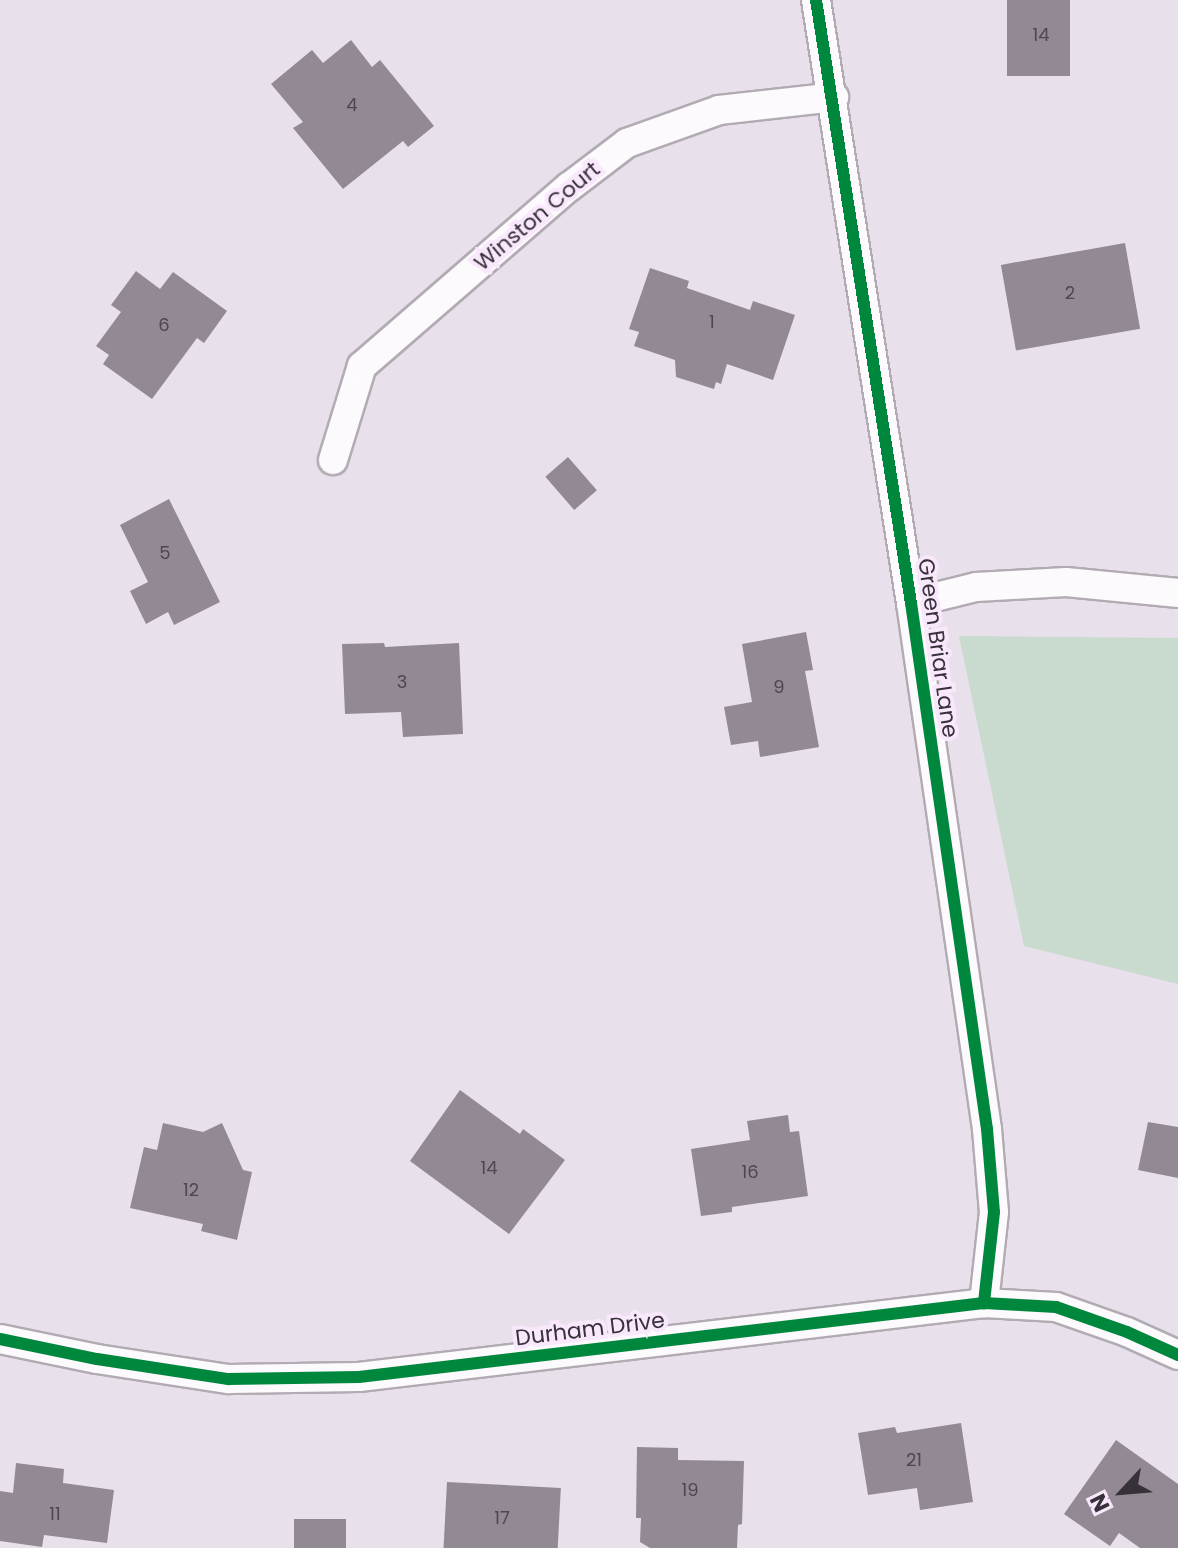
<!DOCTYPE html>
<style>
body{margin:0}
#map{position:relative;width:1178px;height:1548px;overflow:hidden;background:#e8e0ea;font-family:Poppins,sans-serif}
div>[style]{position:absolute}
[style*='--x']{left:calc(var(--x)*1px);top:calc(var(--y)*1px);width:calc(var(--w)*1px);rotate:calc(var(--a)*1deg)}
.green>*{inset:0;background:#c9dace}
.building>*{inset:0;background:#928994;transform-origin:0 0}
.roads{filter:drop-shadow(2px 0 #b2abb3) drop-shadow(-2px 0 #b2abb3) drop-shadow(0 2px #b2abb3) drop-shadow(0 -2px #b2abb3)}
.street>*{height:28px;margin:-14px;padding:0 14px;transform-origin:14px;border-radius:14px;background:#fcfafc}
.cycleway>*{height:12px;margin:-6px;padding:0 6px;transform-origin:6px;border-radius:6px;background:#00873e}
span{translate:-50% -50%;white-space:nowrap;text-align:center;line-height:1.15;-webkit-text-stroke:8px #f9e8fc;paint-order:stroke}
.number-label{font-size:18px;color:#4e4750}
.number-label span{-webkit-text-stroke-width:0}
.street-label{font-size:22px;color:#373139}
.north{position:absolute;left:1082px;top:1452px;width:80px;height:80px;-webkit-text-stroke:6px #f9e8fc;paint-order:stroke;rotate:244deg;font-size:22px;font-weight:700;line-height:32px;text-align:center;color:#373139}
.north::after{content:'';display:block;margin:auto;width:28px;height:36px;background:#373139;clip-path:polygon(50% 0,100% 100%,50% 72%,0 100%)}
</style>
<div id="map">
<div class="green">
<div style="clip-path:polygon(959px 636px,1178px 638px,1178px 984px,1024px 946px)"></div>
</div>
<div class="building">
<div style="left:1007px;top:0;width:63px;height:76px"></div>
<div style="clip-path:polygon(351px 40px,372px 67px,380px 60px,434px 126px,408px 147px,403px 141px,343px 189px,293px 128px,303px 122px,271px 84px,312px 50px,323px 63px)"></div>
<div style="left:1125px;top:243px;width:87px;height:126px;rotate:80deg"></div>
<div style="clip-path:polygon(650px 268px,689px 281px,687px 288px,750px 310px,753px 301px,795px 315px,773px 380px,727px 364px,721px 384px,716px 382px,714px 389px,676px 377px,675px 360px,634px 346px,639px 332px,629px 329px)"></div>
<div style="clip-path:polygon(136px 271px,160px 289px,173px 272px,227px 311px,204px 343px,197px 338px,152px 399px,103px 364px,109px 355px,96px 346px,121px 312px,111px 305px)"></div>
<div style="left:568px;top:457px;width:44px;height:30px;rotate:49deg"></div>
<div style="clip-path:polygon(169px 499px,220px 602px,174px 625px,168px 612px,146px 624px,130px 591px,148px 582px,120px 525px)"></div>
<div style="clip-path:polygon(806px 632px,813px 670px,805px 671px,819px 747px,760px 757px,758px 741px,731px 745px,724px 707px,752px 702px,742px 644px)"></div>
<div style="clip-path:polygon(384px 643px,385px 647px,459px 643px,463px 734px,403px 737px,401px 712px,345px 714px,342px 644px)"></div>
<div style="clip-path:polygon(460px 1090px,520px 1134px,523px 1129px,565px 1160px,509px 1234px,410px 1161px)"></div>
<div style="clip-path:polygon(788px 1115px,790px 1132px,799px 1131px,808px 1196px,732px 1207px,732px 1212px,701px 1216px,691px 1149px,750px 1140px,747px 1121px)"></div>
<div style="clip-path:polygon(1148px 1122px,1178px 1127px,1178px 1178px,1138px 1170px)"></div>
<div style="clip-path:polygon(163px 1123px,203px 1132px,222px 1123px,243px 1170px,252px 1172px,237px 1240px,201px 1231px,203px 1224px,130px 1208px,144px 1147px,157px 1150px)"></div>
<div style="clip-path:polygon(961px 1423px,973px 1502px,920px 1510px,917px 1488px,868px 1495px,858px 1433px,895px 1427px,897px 1433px)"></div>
<div style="clip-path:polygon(1116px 1440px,1178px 1484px,1178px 1548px,1140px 1548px,1119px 1533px,1110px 1546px,1064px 1514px)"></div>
<div style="clip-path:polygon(637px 1447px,678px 1448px,678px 1460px,744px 1461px,742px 1524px,738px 1525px,737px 1548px,650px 1548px,640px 1542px,641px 1518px,636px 1518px)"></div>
<div style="clip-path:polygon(16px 1463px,64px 1469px,63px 1483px,114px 1490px,107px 1543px,44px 1535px,42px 1547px,0 1541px,0 1491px,13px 1493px)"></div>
<div style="left:447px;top:1482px;width:114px;height:66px;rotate:3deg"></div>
<div style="left:346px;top:1519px;width:29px;height:52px;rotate:90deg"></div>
</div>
<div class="roads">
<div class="street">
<div style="--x:816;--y:0;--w:610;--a:81.05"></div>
<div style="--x:911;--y:603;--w:531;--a:81.78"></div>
<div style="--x:987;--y:1129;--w:83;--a:85.2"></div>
<div style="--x:994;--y:1212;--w:92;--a:96.3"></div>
<div style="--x:333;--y:460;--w:98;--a:-72.9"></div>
<div style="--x:362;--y:366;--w:274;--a:-40.9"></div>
<div style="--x:569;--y:187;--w:73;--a:-37.2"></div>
<div style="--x:627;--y:143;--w:98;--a:-19.7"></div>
<div style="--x:719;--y:110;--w:116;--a:-6.4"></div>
<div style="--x:911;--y:603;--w:67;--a:-13.8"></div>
<div style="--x:976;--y:587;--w:90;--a:-3.2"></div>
<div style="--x:1066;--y:582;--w:113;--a:5.6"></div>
<div style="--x:0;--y:1339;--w:99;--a:11.7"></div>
<div style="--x:97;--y:1359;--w:133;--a:8.7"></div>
<div style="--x:228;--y:1379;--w:131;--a:-0.9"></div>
<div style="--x:359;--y:1377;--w:629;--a:-6.75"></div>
<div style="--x:984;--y:1303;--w:72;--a:3.2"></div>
<div style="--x:1056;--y:1307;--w:75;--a:19.4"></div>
<div style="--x:1127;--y:1332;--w:56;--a:24.3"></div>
</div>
</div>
<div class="cycleway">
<div style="--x:816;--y:0;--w:610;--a:81.05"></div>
<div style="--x:911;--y:603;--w:531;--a:81.78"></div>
<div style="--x:987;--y:1129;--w:83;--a:85.2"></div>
<div style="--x:994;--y:1212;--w:92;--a:96.3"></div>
<div style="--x:0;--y:1339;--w:99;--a:11.7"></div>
<div style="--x:97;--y:1359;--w:133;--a:8.7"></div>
<div style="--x:228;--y:1379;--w:131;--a:-0.9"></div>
<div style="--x:359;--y:1377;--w:629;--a:-6.75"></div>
<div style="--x:984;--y:1303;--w:72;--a:3.2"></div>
<div style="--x:1056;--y:1307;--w:75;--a:19.4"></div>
<div style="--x:1127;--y:1332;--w:56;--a:24.3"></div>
</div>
<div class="number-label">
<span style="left:1041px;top:35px">14</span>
<span style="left:352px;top:105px">4</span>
<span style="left:1070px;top:293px">2</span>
<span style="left:712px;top:322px">1</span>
<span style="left:164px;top:325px">6</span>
<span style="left:165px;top:553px">5</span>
<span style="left:402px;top:682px">3</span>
<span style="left:779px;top:687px">9</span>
<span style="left:489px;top:1168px">14</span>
<span style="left:750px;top:1172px">16</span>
<span style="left:191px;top:1190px">12</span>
<span style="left:914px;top:1460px">21</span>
<span style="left:690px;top:1490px">19</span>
<span style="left:55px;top:1514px">11</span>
<span style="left:502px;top:1518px">17</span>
</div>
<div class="street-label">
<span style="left:537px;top:216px;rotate:-40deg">Winston Court</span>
<span style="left:938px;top:648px;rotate:82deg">Green Briar Lane</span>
<span style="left:590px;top:1329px;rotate:-7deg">Durham Drive</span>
</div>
<div class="north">N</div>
</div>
